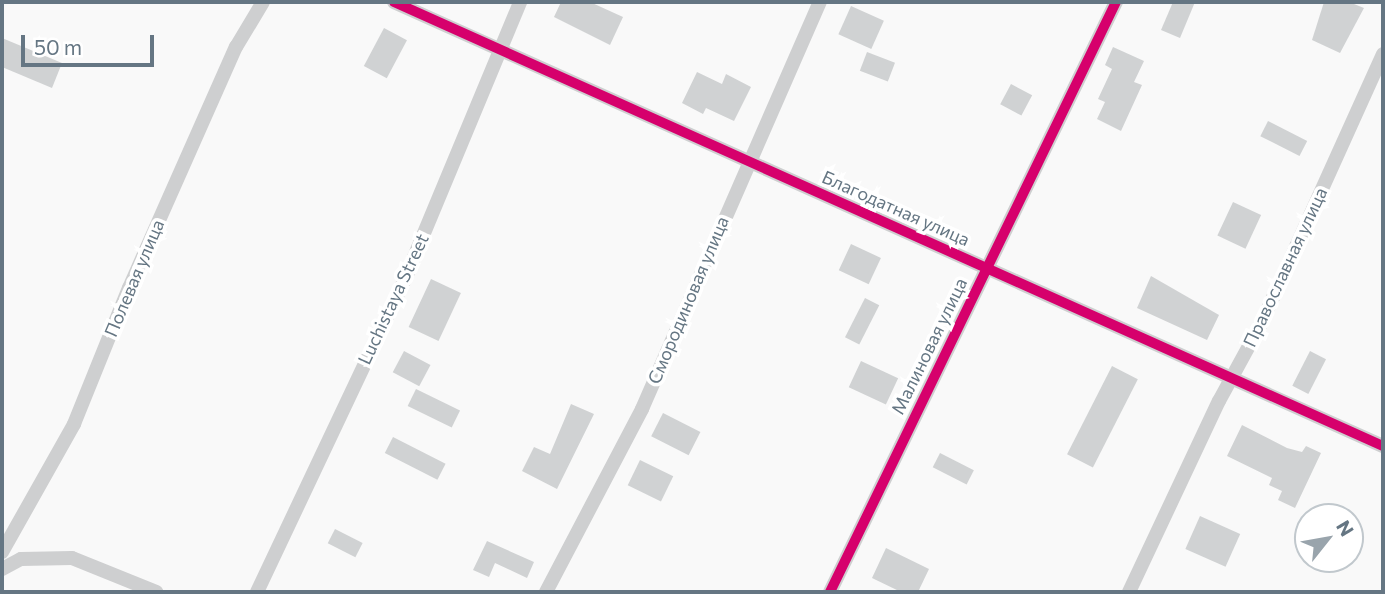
<!DOCTYPE html>
<meta charset="utf-8">
<style>
body{margin:0}
#map{position:relative;width:1385px;height:594px;overflow:hidden;background:#f9f9f9;font-family:Commissioner,sans-serif}
div>[style]{position:absolute}
[style*='--x']{left:calc(var(--x)*1px);top:calc(var(--y)*1px);width:calc(var(--w)*1px);rotate:calc(var(--a)*1deg)}
.building>*{inset:0;background:#d0d2d3;transform-origin:0 0}
.minor>*{height:14px;margin:-7px;padding:0 7px;transform-origin:7px;border-radius:7px;background:#cecfd0}
.cycleway>*{height:10px;margin:-5px;padding:0 5px;transform-origin:5px;border-radius:5px;background:#d6006c}
span{translate:-50% -50%;white-space:nowrap;text-align:center;line-height:1.15;-webkit-text-stroke:7px #fff;paint-order:stroke}
.street-label{font-size:18px;color:#657683}
.frame{position:absolute;inset:0;border:4px solid #657683;pointer-events:none}
.north{position:absolute;left:1294px;top:503px;width:70px;height:70px;box-sizing:border-box;background:#fff;border:2px solid #c1c8cd;border-radius:50%;rotate:59deg;font-size:19px;font-weight:700;line-height:28px;text-align:center;color:#657683}
.north::after{content:'';display:block;margin:auto;width:24px;height:32px;background:#99a4ac;clip-path:polygon(50% 0,100% 100%,50% 72%,0 100%)}
.scale{position:absolute;left:21px;top:35px;width:133px;height:32px;box-sizing:border-box;border:4px solid #657683;border-top:0;padding-left:9px;font-size:21px;line-height:24px;white-space:nowrap;color:#657683;-webkit-text-stroke:5px #fff;paint-order:stroke}
</style>
<div id="map">
<div class="building">
<div style="clip-path:polygon(561px 2px,590px 2px,623px 17px,610px 45px,554px 17px)"></div>
<div style="clip-path:polygon(1173px 2px,1195px 2px,1180px 38px,1161px 30px)"></div>
<div style="clip-path:polygon(1324px 2px,1349px 2px,1364px 8px,1340px 53px,1312px 40px)"></div>
<div style="left:851px;top:6px;width:36px;height:31px;rotate:24deg"></div>
<div style="left:384px;top:28px;width:26px;height:43px;rotate:28deg"></div>
<div style="clip-path:polygon(2px 38px,62px 63px,52px 88px,2px 67px)"></div>
<div style="clip-path:polygon(1113px 47px,1144px 61px,1134px 82px,1142px 85px,1121px 131px,1097px 119px,1105px 102px,1098px 99px,1112px 69px,1105px 65px)"></div>
<div style="left:867px;top:52px;width:30px;height:20px;rotate:21deg"></div>
<div style="clip-path:polygon(697px 72px,722px 84px,726px 74px,751px 87px,734px 121px,706px 108px,703px 114px,682px 103px)"></div>
<div style="left:1011px;top:84px;width:24px;height:23px;rotate:28deg"></div>
<div style="left:1268px;top:121px;width:44px;height:17px;rotate:27deg"></div>
<div style="left:1233px;top:202px;width:31px;height:37px;rotate:25deg"></div>
<div style="left:851px;top:244px;width:33px;height:29px;rotate:25deg"></div>
<div style="clip-path:polygon(1151px 276px,1219px 315px,1207px 340px,1137px 308px)"></div>
<div style="left:431px;top:279px;width:33px;height:53px;rotate:25deg"></div>
<div style="left:865px;top:298px;width:16px;height:44px;rotate:27deg"></div>
<div style="left:404px;top:351px;width:30px;height:24px;rotate:28deg"></div>
<div style="left:1310px;top:351px;width:18px;height:39px;rotate:27deg"></div>
<div style="left:861px;top:361px;width:41px;height:29px;rotate:25deg"></div>
<div style="left:1112px;top:366px;width:29px;height:99px;rotate:27deg"></div>
<div style="left:416px;top:389px;width:49px;height:19px;rotate:26deg"></div>
<div style="clip-path:polygon(571px 404px,594px 414px,557px 489px,522px 471px,534px 447px,550px 454px)"></div>
<div style="left:663px;top:413px;width:42px;height:26px;rotate:27deg"></div>
<div style="clip-path:polygon(1242px 425px,1287px 448px,1302px 452px,1306px 446px,1321px 453px,1295px 508px,1278px 500px,1282px 491px,1269px 485px,1272px 478px,1227px 456px)"></div>
<div style="left:393px;top:437px;width:59px;height:18px;rotate:27deg"></div>
<div style="left:940px;top:453px;width:38px;height:16px;rotate:27deg"></div>
<div style="left:640px;top:460px;width:37px;height:28px;rotate:26deg"></div>
<div style="left:1200px;top:516px;width:44px;height:36px;rotate:24deg"></div>
<div style="left:335px;top:529px;width:31px;height:16px;rotate:27deg"></div>
<div style="clip-path:polygon(487px 541px,534px 562px,527px 578px,495px 563px,489px 577px,473px 570px)"></div>
<div style="clip-path:polygon(886px 548px,929px 569px,918px 592px,901px 592px,872px 578px)"></div>
</div>
<div class="minor">
<div style="--x:394;--y:2;--w:1084;--a:24.18"></div>
<div style="--x:2;--y:552;--w:147;--a:-60.6"></div>
<div style="--x:74;--y:424;--w:147;--a:-68"></div>
<div style="--x:129;--y:288;--w:264;--a:-66.1"></div>
<div style="--x:236;--y:47;--w:52;--a:-59"></div>
<div style="--x:2;--y:569;--w:21;--a:-28"></div>
<div style="--x:21;--y:559;--w:51;--a:-1.1"></div>
<div style="--x:72;--y:558;--w:91;--a:22"></div>
<div style="--x:257;--y:592;--w:352;--a:-64.7"></div>
<div style="--x:407;--y:274;--w:295;--a:-67.4"></div>
<div style="--x:546;--y:592;--w:207;--a:-62.3"></div>
<div style="--x:642;--y:409;--w:444;--a:-66.4"></div>
<div style="--x:830;--y:592;--w:656;--a:-64.14"></div>
<div style="--x:1129;--y:592;--w:211;--a:-64.8"></div>
<div style="--x:1219;--y:401;--w:90;--a:-61.4"></div>
<div style="--x:1262;--y:322;--w:294;--a:-65.7"></div>
</div>
<div class="cycleway">
<div style="--x:394;--y:2;--w:1084;--a:24.18"></div>
<div style="--x:830;--y:592;--w:656;--a:-64.14"></div>
</div>
<div class="street-label">
<span style="left:896px;top:208px;rotate:24deg">Благодатная улица</span>
<span style="left:1285px;top:267px;rotate:-65deg">Православная улица</span>
<span style="left:134px;top:278px;rotate:-67deg">Полевая улица</span>
<span style="left:393px;top:299px;rotate:-65deg">Luchistaya Street</span>
<span style="left:688px;top:300px;rotate:-67deg">Смородиновая улица</span>
<span style="left:929px;top:346px;rotate:-64deg">Малиновая улица</span>
</div>
<div class="frame"></div>
<div class="north">N</div>
<div class="scale">50 m</div>
</div>
